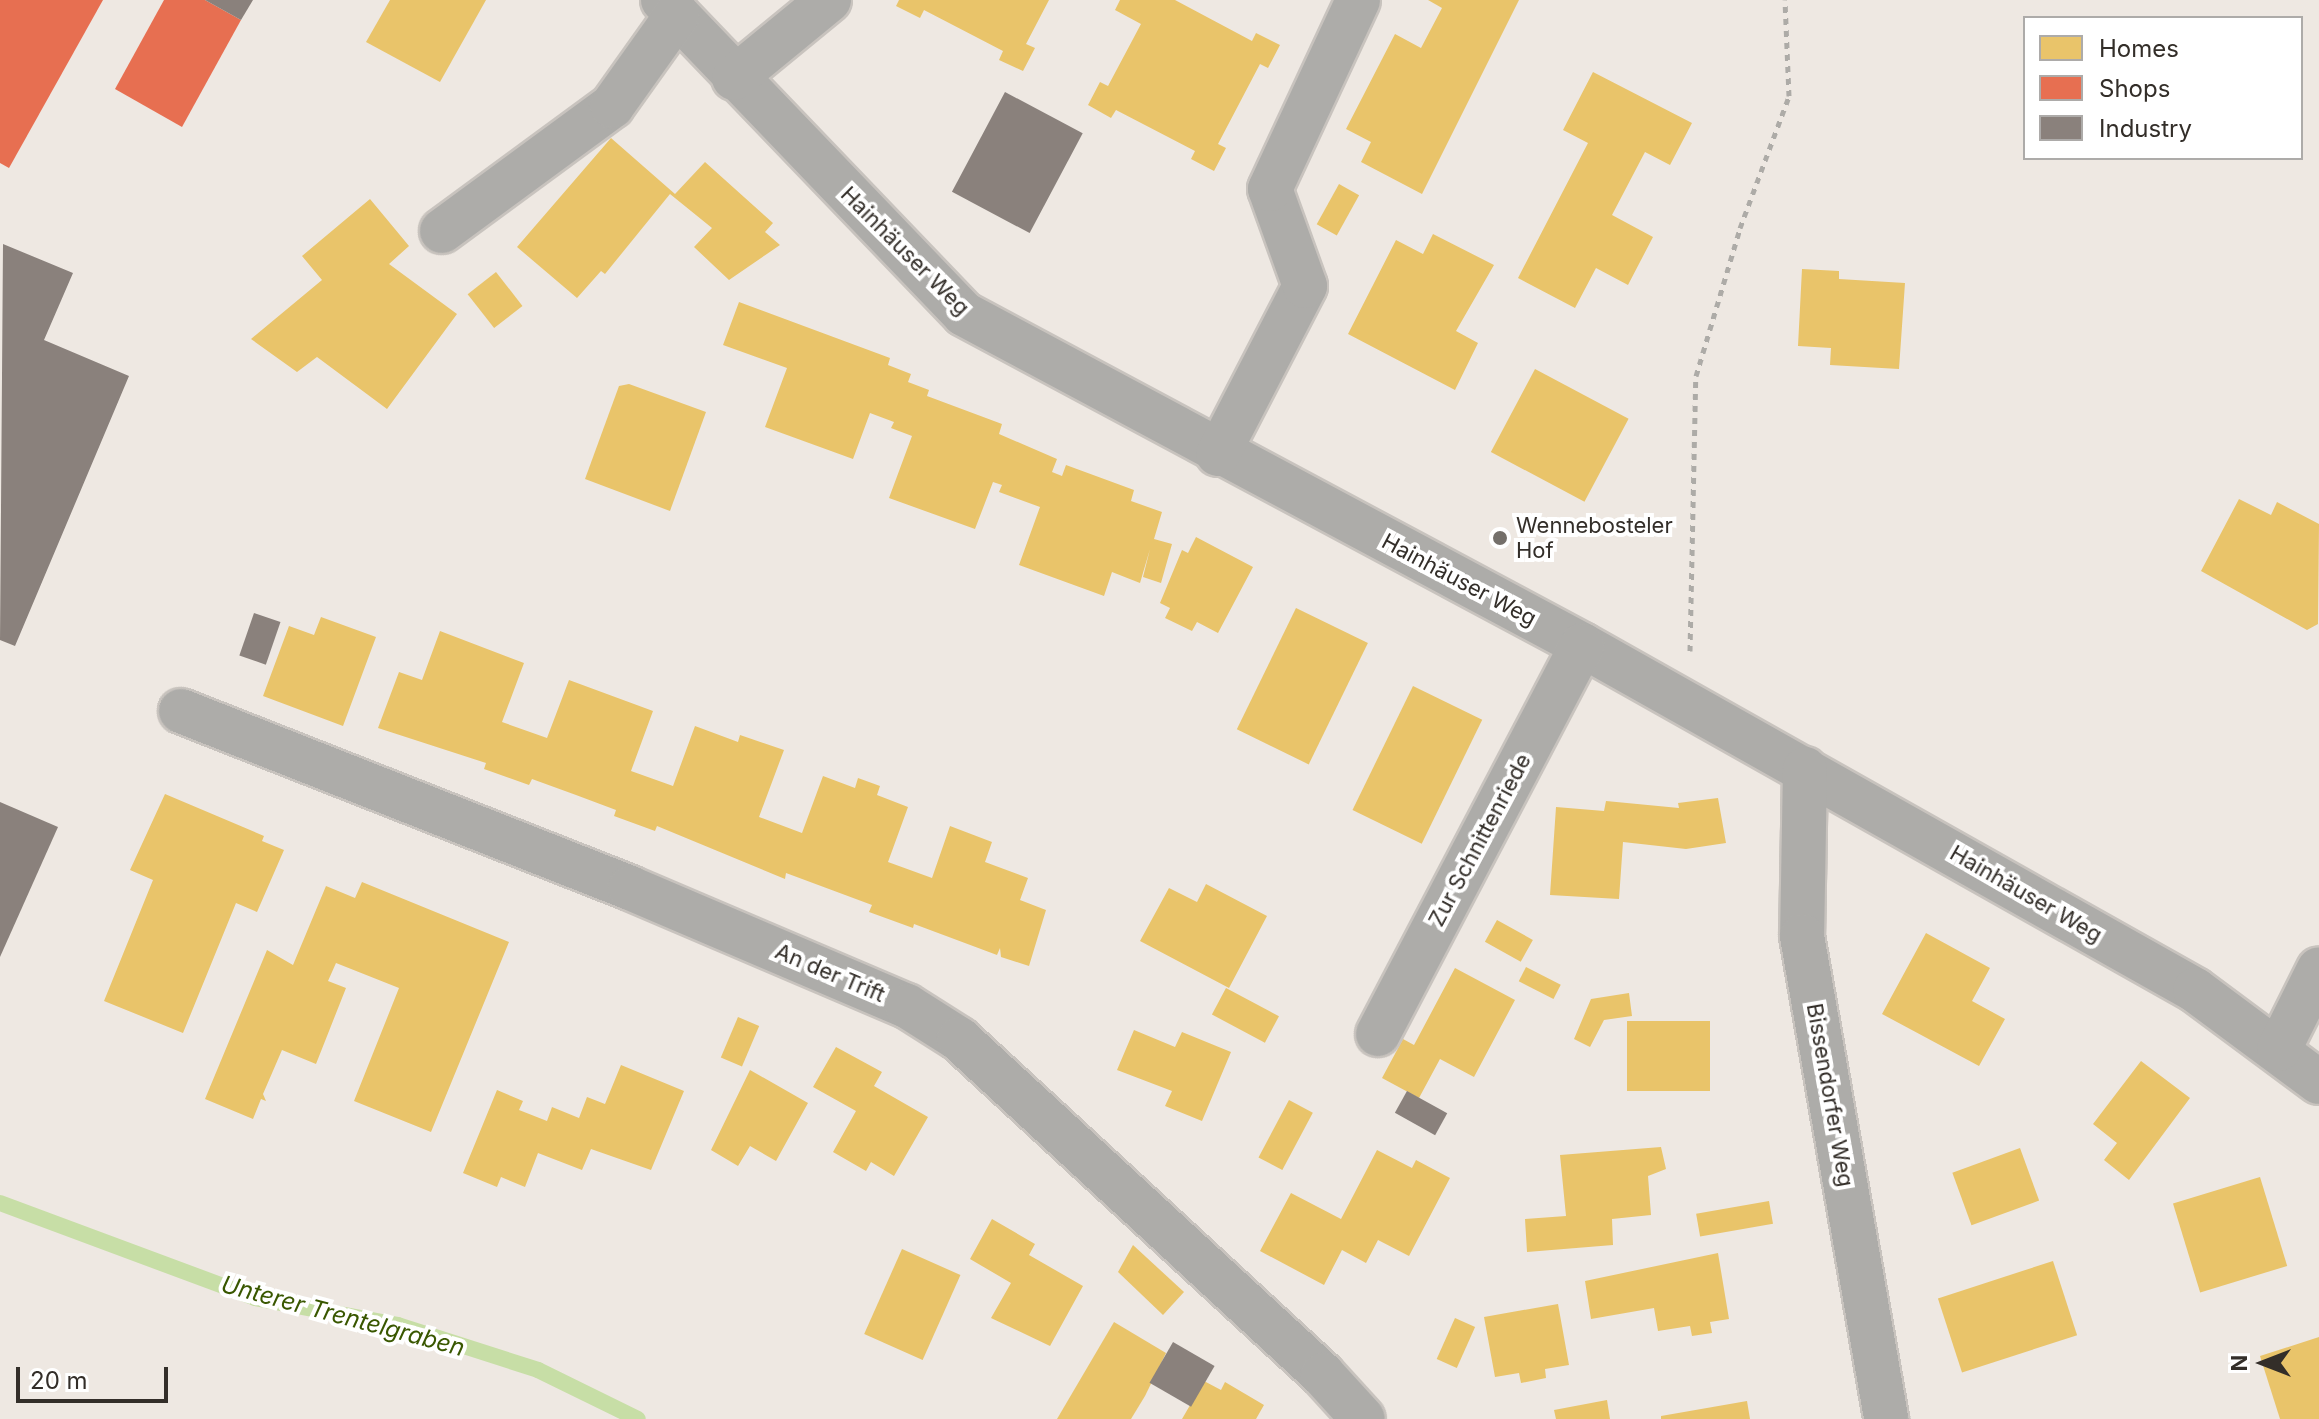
<!DOCTYPE html>
<meta charset="utf-8">
<style>
body{margin:0}
#map{position:relative;width:2319px;height:1419px;overflow:hidden;background:#eee8e2;font-family:Inter,sans-serif}
div>[style]{position:absolute}
[style*='--x']{left:calc(var(--x)*1px);top:calc(var(--y)*1px);width:calc(var(--w)*1px);rotate:calc(var(--a)*1deg)}
.homes>*{inset:0;background:#e9c46a;transform-origin:0 0}
.shops>*{inset:0;background:#e76f51}
.industry>*{inset:0;background:#8a817c;transform-origin:0 0}
.stream>*{height:16px;margin:-8px;padding:0 8px;transform-origin:8px;border-radius:8px;background:#c7dea6}
.path>*{height:5px;margin-top:-2.5px;transform-origin:0;background:repeating-linear-gradient(90deg,#adaba7 0 6px,transparent 0 12px)}
.roads{filter:drop-shadow(2px 0 #c8c3be) drop-shadow(-2px 0 #c8c3be) drop-shadow(0 2px #c8c3be) drop-shadow(0 -2px #c8c3be)}
.minor>*{height:44px;margin:-22px;padding:0 22px;transform-origin:22px;border-radius:22px;background:#adaca9}
.dots>*{width:22px;height:22px;translate:-50% -50%;box-sizing:border-box;border:4px solid #fff;border-radius:50%}
span{translate:-50% -50%;white-space:nowrap;text-align:center;line-height:1.15;-webkit-text-stroke:8px #fff;paint-order:stroke}
.street-label{font-size:22px;color:#332e29}
.poi-label{font-size:22px;color:#332e29}
.left{translate:0 -50%;text-align:left}
.water-label{font-size:24px;color:#395700;font-style:italic}
.legend{position:absolute;left:2023px;top:16px;width:280px;height:144px;box-sizing:border-box;background:#fff;border:2px solid #adaba9;margin:0;padding:10px 14px;list-style:none;font-size:24px;color:#332e29}
.legend li{display:flex;align-items:center;gap:16px;height:40px}
.legend b{width:40px;border:2px solid #adaba9}
.north{position:absolute;left:2223px;top:1323px;width:80px;height:80px;-webkit-text-stroke:6px #fff;paint-order:stroke;rotate:270deg;font-size:22px;font-weight:700;line-height:32px;text-align:center;color:#332e29}
.north::after{content:'';display:block;margin:auto;width:28px;height:36px;background:#332e29;clip-path:polygon(50% 0,100% 100%,50% 72%,0 100%)}
.scale{position:absolute;left:16px;top:1367px;width:152px;height:36px;box-sizing:border-box;border:4px solid #332e29;border-top:0;padding-left:10px;font-size:24px;line-height:28px;white-space:nowrap;color:#332e29;-webkit-text-stroke:6px #fff;paint-order:stroke}
</style>
<div id="map">
<div class="homes">
<div style="clip-path:polygon(390px 0,486px 0,440px 82px,366px 42px)"></div>
<div style="clip-path:polygon(899px 0,1049px 0,1026px 44px,1035px 48px,1023px 71px,999px 60px,1003px 51px,924px 10px,920px 18px,896px 6px)"></div>
<div style="clip-path:polygon(1120px 0,1175px 0,1252px 41px,1256px 33px,1280px 45px,1268px 68px,1260px 64px,1218px 144px,1226px 148px,1214px 171px,1191px 159px,1195px 151px,1116px 110px,1111px 118px,1088px 105px,1100px 82px,1108px 86px,1141px 24px,1115px 10px)"></div>
<div style="clip-path:polygon(1428px 0,1519px 0,1422px 194px,1361px 162px,1371px 142px,1346px 129px,1395px 34px,1421px 48px,1442px 8px)"></div>
<div style="clip-path:polygon(1593px 72px,1692px 123px,1670px 165px,1645px 152px,1612px 215px,1653px 237px,1628px 285px,1596px 268px,1575px 308px,1518px 278px,1588px 143px,1563px 130px)"></div>
<div style="clip-path:polygon(611px 138px,675px 194px,705px 162px,773px 223px,765px 232px,780px 245px,729px 280px,694px 247px,712px 228px,670px 194px,605px 274px,601px 271px,577px 298px,517px 247px)"></div>
<div style="left:1339px;top:184px;width:23px;height:46px;rotate:29deg"></div>
<div style="clip-path:polygon(370px 199px,409px 246px,389px 264px,457px 314px,387px 409px,317px 357px,297px 372px,251px 339px,322px 280px,302px 256px)"></div>
<div style="clip-path:polygon(1433px 234px,1494px 265px,1456px 331px,1478px 343px,1455px 390px,1348px 334px,1396px 240px,1423px 254px)"></div>
<div style="clip-path:polygon(1802px 269px,1839px 271px,1839px 279px,1905px 283px,1899px 369px,1830px 365px,1831px 348px,1798px 346px)"></div>
<div style="left:496px;top:272px;width:43px;height:36px;rotate:52deg"></div>
<div style="clip-path:polygon(739px 302px,890px 358px,888px 365px,911px 374px,908px 382px,929px 390px,927px 396px,1002px 424px,999px 434px,1057px 459px,1052px 472px,1062px 476px,1066px 465px,1134px 490px,1131px 501px,1162px 512px,1154px 539px,1172px 544px,1161px 583px,1143px 577px,1150px 549px,1140px 583px,1112px 572px,1104px 596px,1019px 565px,1040px 507px,999px 492px,1002px 485px,993px 482px,975px 529px,889px 498px,912px 436px,891px 428px,894px 422px,870px 413px,853px 459px,765px 427px,787px 368px,723px 345px)"></div>
<div style="left:1535px;top:369px;width:106px;height:94px;rotate:28deg"></div>
<div style="clip-path:polygon(629px 384px,706px 412px,670px 511px,585px 479px,619px 386px)"></div>
<div style="clip-path:polygon(2239px 499px,2271px 515px,2277px 502px,2319px 524px,2318px 624px,2307px 630px,2201px 571px)"></div>
<div style="clip-path:polygon(1196px 537px,1253px 567px,1218px 633px,1197px 622px,1192px 631px,1165px 618px,1170px 608px,1160px 603px,1182px 550px,1188px 553px)"></div>
<div style="left:1296px;top:608px;width:80px;height:135px;rotate:26deg"></div>
<div style="clip-path:polygon(321px 617px,376px 637px,343px 726px,263px 696px,289px 626px,314px 635px)"></div>
<div style="clip-path:polygon(440px 631px,524px 663px,502px 722px,547px 738px,569px 680px,653px 711px,631px 771px,673px 786px,695px 726px,738px 742px,740px 735px,784px 750px,759px 817px,802px 833px,823px 776px,855px 788px,858px 778px,880px 786px,877px 795px,908px 807px,888px 862px,932px 878px,950px 826px,992px 842px,985px 862px,1028px 878px,1020px 900px,1046px 910px,1029px 966px,1001px 957px,1000px 948px,997px 955px,914px 924px,913px 928px,869px 912px,872px 905px,786px 873px,785px 879px,657px 826px,655px 831px,614px 816px,616px 810px,576px 795px,532px 779px,529px 785px,484px 769px,486px 763px,378px 728px,399px 672px,422px 680px)"></div>
<div style="left:1413px;top:686px;width:77px;height:138px;rotate:26deg"></div>
<div style="clip-path:polygon(165px 794px,264px 836px,262px 841px,284px 850px,257px 912px,236px 903px,183px 1033px,104px 1001px,153px 880px,130px 870px)"></div>
<div style="clip-path:polygon(1718px 798px,1726px 843px,1686px 849px,1623px 842px,1619px 899px,1550px 895px,1556px 807px,1604px 811px,1606px 801px,1679px 808px,1678px 803px)"></div>
<div style="clip-path:polygon(362px 882px,509px 942px,431px 1132px,354px 1101px,399px 988px,336px 963px,328px 981px,346px 988px,316px 1064px,282px 1050px,263px 1094px,266px 1101px,261px 1099px,253px 1119px,205px 1099px,267px 950px,293px 965px,326px 886px,355px 898px)"></div>
<div style="clip-path:polygon(1206px 884px,1267px 916px,1229px 988px,1140px 941px,1169px 888px,1197px 902px)"></div>
<div style="left:1497px;top:920px;width:41px;height:25px;rotate:29deg"></div>
<div style="clip-path:polygon(1926px 933px,1990px 968px,1972px 1001px,2005px 1019px,1979px 1066px,1882px 1014px)"></div>
<div style="left:1526px;top:967px;width:39px;height:16px;rotate:27deg"></div>
<div style="clip-path:polygon(1455px 968px,1515px 1000px,1474px 1077px,1440px 1059px,1419px 1098px,1382px 1078px,1403px 1039px,1414px 1045px)"></div>
<div style="left:1226px;top:988px;width:60px;height:30px;rotate:28deg"></div>
<div style="clip-path:polygon(1629px 993px,1632px 1016px,1604px 1020px,1590px 1047px,1574px 1039px,1591px 999px)"></div>
<div style="left:738px;top:1017px;width:23px;height:44px;rotate:23deg"></div>
<div style="left:1627px;top:1021px;width:83px;height:70px"></div>
<div style="clip-path:polygon(1134px 1030px,1175px 1047px,1182px 1032px,1231px 1052px,1202px 1121px,1165px 1106px,1172px 1091px,1117px 1070px)"></div>
<div style="clip-path:polygon(836px 1047px,882px 1072px,874px 1086px,928px 1117px,894px 1176px,871px 1162px,866px 1171px,833px 1152px,856px 1111px,813px 1087px)"></div>
<div style="clip-path:polygon(2141px 1061px,2190px 1098px,2129px 1180px,2104px 1160px,2117px 1143px,2093px 1124px)"></div>
<div style="clip-path:polygon(621px 1065px,684px 1091px,651px 1170px,591px 1149px,582px 1170px,538px 1153px,525px 1187px,501px 1177px,497px 1187px,463px 1173px,497px 1090px,523px 1101px,519px 1110px,547px 1121px,552px 1107px,579px 1118px,587px 1097px,605px 1104px)"></div>
<div style="clip-path:polygon(750px 1070px,808px 1103px,776px 1161px,750px 1146px,738px 1166px,711px 1150px)"></div>
<div style="left:1289px;top:1100px;width:27px;height:65px;rotate:28deg"></div>
<div style="clip-path:polygon(1661px 1147px,1666px 1169px,1648px 1176px,1651px 1215px,1612px 1219px,1613px 1245px,1527px 1252px,1525px 1219px,1566px 1216px,1560px 1155px)"></div>
<div style="left:2020px;top:1148px;width:56px;height:72px;rotate:70deg"></div>
<div style="clip-path:polygon(1377px 1150px,1412px 1168px,1416px 1160px,1450px 1178px,1409px 1256px,1378px 1240px,1366px 1263px,1342px 1250px,1324px 1285px,1260px 1251px,1291px 1193px,1341px 1219px)"></div>
<div style="left:2260px;top:1177px;width:93px;height:91px;rotate:73deg"></div>
<div style="left:1769px;top:1201px;width:23px;height:74px;rotate:80deg"></div>
<div style="clip-path:polygon(992px 1219px,1035px 1244px,1029px 1255px,1083px 1286px,1050px 1346px,991px 1318px,1011px 1283px,970px 1259px)"></div>
<div style="clip-path:polygon(1133px 1245px,1184px 1292px,1163px 1315px,1118px 1272px)"></div>
<div style="left:902px;top:1249px;width:64px;height:93px;rotate:24deg"></div>
<div style="clip-path:polygon(1718px 1253px,1729px 1319px,1710px 1322px,1712px 1333px,1692px 1336px,1690px 1326px,1658px 1331px,1654px 1308px,1591px 1319px,1585px 1281px)"></div>
<div style="left:2053px;top:1261px;width:78px;height:121px;rotate:72deg"></div>
<div style="clip-path:polygon(1558px 1304px,1569px 1365px,1545px 1369px,1546px 1378px,1521px 1383px,1519px 1373px,1495px 1377px,1484px 1317px)"></div>
<div style="left:1455px;top:1318px;width:22px;height:45px;rotate:24deg"></div>
<div style="clip-path:polygon(1114px 1322px,1166px 1353px,1145px 1396px,1131px 1419px,1057px 1419px)"></div>
<div style="clip-path:polygon(2319px 1337px,2319px 1419px,2280px 1419px,2260px 1356px)"></div>
<div style="clip-path:polygon(1204px 1381px,1221px 1390px,1225px 1382px,1264px 1405px,1256px 1419px,1182px 1419px)"></div>
<div style="clip-path:polygon(1607px 1400px,1610px 1419px,1556px 1419px,1554px 1410px)"></div>
<div style="clip-path:polygon(1747px 1401px,1750px 1419px,1661px 1419px,1661px 1416px)"></div>
</div>
<div class="shops">
<div style="clip-path:polygon(0 0,103px 0,9px 168px,0 163px)"></div>
<div style="clip-path:polygon(164px 0,205px 0,241px 20px,182px 127px,115px 89px)"></div>
</div>
<div class="industry">
<div style="clip-path:polygon(205px 0,253px 0,241px 20px)"></div>
<div style="left:1005px;top:92px;width:88px;height:113px;rotate:28deg"></div>
<div style="clip-path:polygon(3px 244px,73px 273px,44px 340px,129px 376px,15px 646px,0 640px)"></div>
<div style="left:254px;top:613px;width:28px;height:45px;rotate:19deg"></div>
<div style="clip-path:polygon(0 802px,58px 827px,0 957px)"></div>
<div style="left:1407px;top:1091px;width:46px;height:25px;rotate:29deg"></div>
<div style="left:1173px;top:1342px;width:48px;height:47px;rotate:30deg"></div>
</div>
<div class="stream">
<div style="--x:0;--y:1203;--w:272;--a:20.4"></div>
<div style="--x:255;--y:1298;--w:146;--a:10.7"></div>
<div style="--x:398;--y:1325;--w:147;--a:17.8"></div>
<div style="--x:538;--y:1370;--w:111;--a:26.1"></div>
</div>
<div class="path">
<div style="--x:1690;--y:651;--w:275;--a:-88.8"></div>
<div style="--x:1696;--y:376;--w:154;--a:-73.4"></div>
<div style="--x:1740;--y:228;--w:141;--a:-69.6"></div>
<div style="--x:1789;--y:96;--w:96;--a:-92.4"></div>
</div>
<div class="roads">
<div class="minor">
<div style="--x:663;--y:0;--w:435;--a:46.2"></div>
<div style="--x:964;--y:314;--w:701;--a:28.17"></div>
<div style="--x:1582;--y:645;--w:703;--a:29.37"></div>
<div style="--x:2195;--y:990;--w:154;--a:36.6"></div>
<div style="--x:734;--y:78;--w:123;--a:-39.4"></div>
<div style="--x:442;--y:231;--w:211;--a:-36.3"></div>
<div style="--x:612;--y:106;--w:112;--a:-54.5"></div>
<div style="--x:1218;--y:454;--w:189;--a:-62.6"></div>
<div style="--x:1305;--y:286;--w:103;--a:-109.8"></div>
<div style="--x:1270;--y:189;--w:208;--a:-65"></div>
<div style="--x:181;--y:711;--w:483;--a:21.5"></div>
<div style="--x:630;--y:888;--w:301;--a:23.1"></div>
<div style="--x:907;--y:1006;--w:62;--a:32.4"></div>
<div style="--x:959;--y:1039;--w:495;--a:42.7"></div>
<div style="--x:1323;--y:1375;--w:59;--a:47.7"></div>
<div style="--x:1805;--y:769;--w:167;--a:91"></div>
<div style="--x:1802;--y:936;--w:490;--a:80.1"></div>
<div style="--x:1378;--y:1034;--w:439;--a:-62.3"></div>
<div style="--x:2279;--y:1049;--w:89;--a:-63.4"></div>
</div>
</div>
<div class="dots">
<div style="left:1500px;top:538px;background:#746f6a"></div>
</div>
<div class="street-label">
<span style="left:905px;top:251px;rotate:45deg">Hainhäuser Weg</span>
<span style="left:1459px;top:580px;rotate:28deg">Hainhäuser Weg</span>
<span style="left:1480px;top:840px;rotate:-62deg">Zur Schnittenriede</span>
<span style="left:2026px;top:894px;rotate:30deg">Hainhäuser Weg</span>
<span style="left:830px;top:973px;rotate:23deg">An der Trift</span>
<span style="left:1830px;top:1095px;rotate:80deg">Bissendorfer Weg</span>
</div>
<div class="poi-label">
<span class="left" style="left:1516px;top:538px">Wennebosteler<br>Hof</span>
</div>
<div class="water-label">
<span style="left:343px;top:1316px;rotate:15deg">Unterer Trentelgraben</span>
</div>
<ul class="legend">
<li><b style="height:22px;background:#e9c46a"></b>Homes</li>
<li><b style="height:22px;background:#e76f51"></b>Shops</li>
<li><b style="height:22px;background:#8a817c"></b>Industry</li>
</ul>
<div class="north">N</div>
<div class="scale">20 m</div>
</div>
